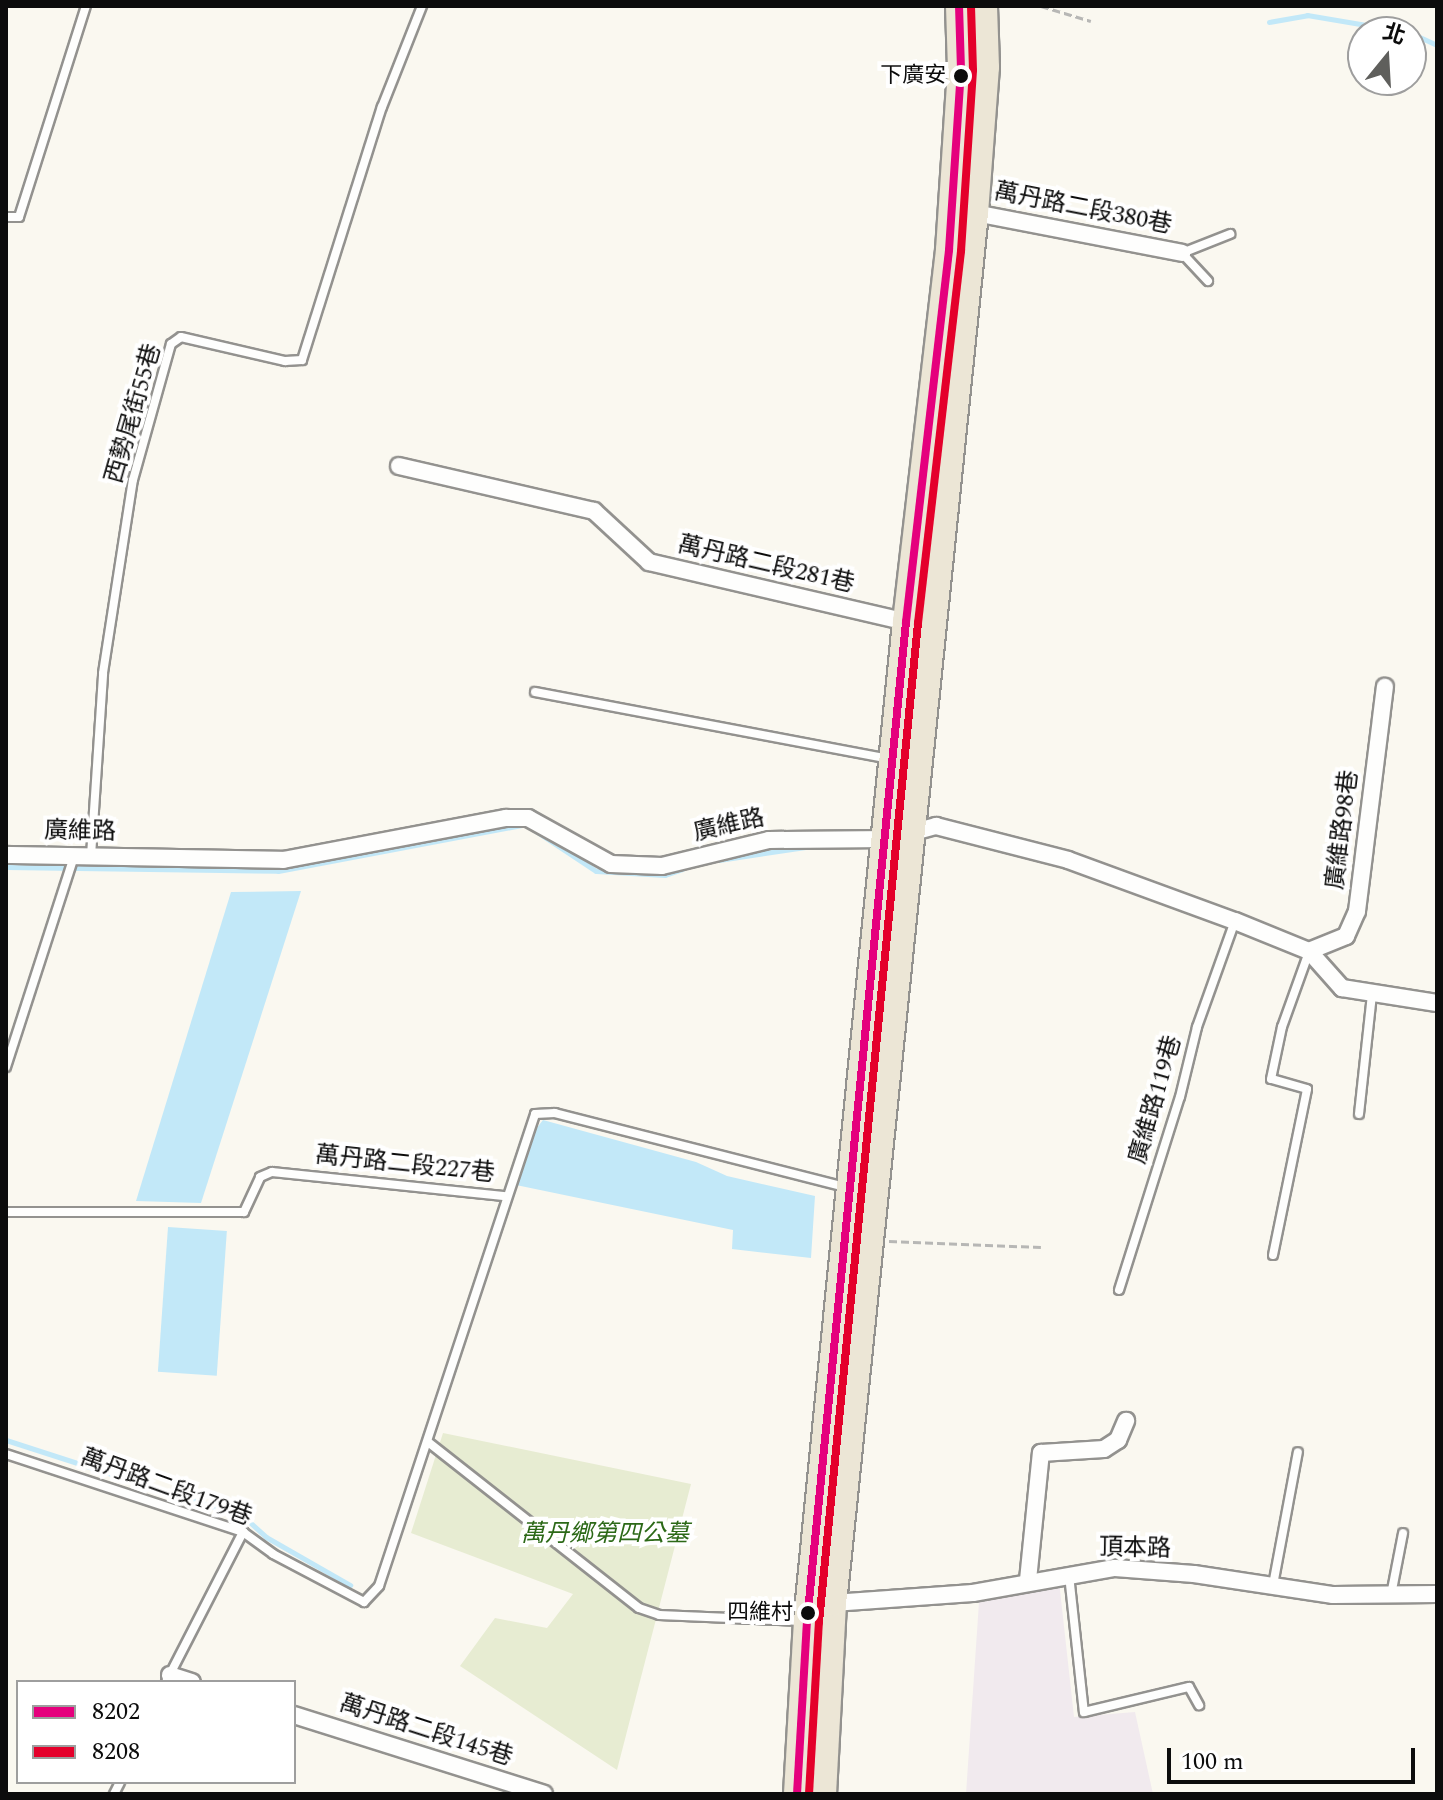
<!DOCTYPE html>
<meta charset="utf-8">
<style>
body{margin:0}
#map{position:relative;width:1443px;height:1800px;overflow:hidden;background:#faf8f0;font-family:Spectral,"Noto Sans TC",serif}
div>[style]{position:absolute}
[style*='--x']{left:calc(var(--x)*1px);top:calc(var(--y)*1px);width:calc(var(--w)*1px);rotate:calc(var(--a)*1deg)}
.industrial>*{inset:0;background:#f1eaee}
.cemetery>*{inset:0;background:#e7ecd2}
.water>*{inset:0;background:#c2e8f8;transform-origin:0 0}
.stream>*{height:5px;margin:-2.5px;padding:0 2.5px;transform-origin:2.5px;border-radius:2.5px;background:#c2e8f8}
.path>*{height:3px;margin-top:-1.5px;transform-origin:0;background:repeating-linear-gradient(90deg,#b7b7b5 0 8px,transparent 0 12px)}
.roads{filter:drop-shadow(2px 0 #93928f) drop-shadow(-2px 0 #93928f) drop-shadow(0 2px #93928f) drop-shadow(0 -2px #93928f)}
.service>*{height:8px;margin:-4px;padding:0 4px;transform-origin:4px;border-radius:4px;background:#fefefd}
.minor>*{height:16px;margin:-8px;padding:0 8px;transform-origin:8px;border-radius:8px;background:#fefefd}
.primary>*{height:26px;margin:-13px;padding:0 13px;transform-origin:13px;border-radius:13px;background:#ece6d6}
.bus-1>*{height:8px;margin:-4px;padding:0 4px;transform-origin:4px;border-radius:4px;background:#e5007d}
.bus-2>*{height:8px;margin:-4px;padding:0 4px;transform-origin:4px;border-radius:4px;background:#e4002b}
.dots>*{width:22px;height:22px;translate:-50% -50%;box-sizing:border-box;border:4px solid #fff;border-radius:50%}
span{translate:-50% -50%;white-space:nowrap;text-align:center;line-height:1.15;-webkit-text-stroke:8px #fff;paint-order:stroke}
.bus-label{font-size:22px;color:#0c0c0c}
.right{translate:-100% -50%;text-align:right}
.street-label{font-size:24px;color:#0c0c0c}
.park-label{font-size:24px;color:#2c6917;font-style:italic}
.frame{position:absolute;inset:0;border:8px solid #0c0c0c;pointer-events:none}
.legend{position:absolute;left:16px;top:1680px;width:280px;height:104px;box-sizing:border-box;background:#fff;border:2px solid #9e9e9e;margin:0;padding:10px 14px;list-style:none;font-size:24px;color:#0c0c0c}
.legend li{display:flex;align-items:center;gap:16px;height:40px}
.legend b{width:40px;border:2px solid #9e9e9e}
.north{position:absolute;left:1347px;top:16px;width:80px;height:80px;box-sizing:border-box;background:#fff;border:2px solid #9e9e9e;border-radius:50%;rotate:18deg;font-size:22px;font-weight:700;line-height:32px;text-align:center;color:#0c0c0c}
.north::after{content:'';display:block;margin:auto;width:28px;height:36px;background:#5f5f5c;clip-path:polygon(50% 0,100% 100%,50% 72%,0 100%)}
.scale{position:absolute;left:1167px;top:1748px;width:248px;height:36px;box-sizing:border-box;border:4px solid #0c0c0c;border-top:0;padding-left:10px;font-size:24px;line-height:28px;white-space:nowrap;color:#0c0c0c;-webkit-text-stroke:6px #fff;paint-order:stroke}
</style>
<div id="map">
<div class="industrial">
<div style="clip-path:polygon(1059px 1581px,1074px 1717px,1135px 1712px,1153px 1794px,966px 1794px,979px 1602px)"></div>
</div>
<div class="cemetery">
<div style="clip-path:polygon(443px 1433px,691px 1484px,617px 1770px,460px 1666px,495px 1618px,547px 1628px,573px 1594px,411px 1533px)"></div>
</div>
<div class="water">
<div style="clip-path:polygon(301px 891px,201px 1203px,136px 1201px,231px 892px)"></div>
<div style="clip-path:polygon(543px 1120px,696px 1162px,727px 1176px,815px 1196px,811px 1258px,732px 1249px,733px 1230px,516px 1185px,532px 1134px)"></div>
<div style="left:168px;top:1227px;width:59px;height:145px;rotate:4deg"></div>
</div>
<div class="stream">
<div style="--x:1269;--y:22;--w:39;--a:-10"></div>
<div style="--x:1307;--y:15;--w:102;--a:9.6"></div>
<div style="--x:1411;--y:33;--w:29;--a:25"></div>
<div style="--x:534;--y:830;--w:74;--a:33.5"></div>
<div style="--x:596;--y:871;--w:69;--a:3.3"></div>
<div style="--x:665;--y:875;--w:18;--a:-19"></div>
<div style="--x:719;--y:860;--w:94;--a:-8.6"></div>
<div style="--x:6;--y:867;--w:272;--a:0.8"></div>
<div style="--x:278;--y:871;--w:248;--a:-10.7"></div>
<div style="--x:6;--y:1440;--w:250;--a:17.9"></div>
<div style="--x:244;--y:1517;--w:30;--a:42"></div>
<div style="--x:266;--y:1537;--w:97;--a:29.7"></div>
</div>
<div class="path">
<div style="--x:1041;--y:6;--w:52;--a:16.7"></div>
<div style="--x:889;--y:1241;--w:152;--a:2.3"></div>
</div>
<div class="roads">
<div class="service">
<div style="--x:6;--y:217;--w:13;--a:0"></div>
<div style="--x:19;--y:217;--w:221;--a:-72.4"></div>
<div style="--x:1208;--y:281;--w:38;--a:-133"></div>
<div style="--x:1182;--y:253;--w:52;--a:-21.6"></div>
<div style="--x:535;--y:692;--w:359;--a:10.7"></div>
<div style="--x:91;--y:856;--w:183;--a:-86.2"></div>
<div style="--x:103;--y:673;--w:195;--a:-81.2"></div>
<div style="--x:133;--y:480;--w:141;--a:-74.4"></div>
<div style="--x:171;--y:344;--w:12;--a:-35"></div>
<div style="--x:181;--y:337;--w:107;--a:13"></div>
<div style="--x:285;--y:361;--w:17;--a:-3"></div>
<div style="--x:302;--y:360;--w:265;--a:-72.5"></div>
<div style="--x:382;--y:107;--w:109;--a:-68.4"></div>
<div style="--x:6;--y:1067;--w:222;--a:-72.1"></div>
<div style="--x:1359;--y:1114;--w:120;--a:-83.8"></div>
<div style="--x:6;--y:1212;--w:238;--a:0"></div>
<div style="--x:244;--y:1212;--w:38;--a:-65"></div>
<div style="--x:260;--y:1177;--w:13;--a:-23"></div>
<div style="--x:272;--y:1172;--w:235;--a:5.9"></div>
<div style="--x:1273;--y:1255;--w:169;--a:-78.4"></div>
<div style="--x:1307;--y:1089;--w:37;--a:-164"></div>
<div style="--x:1271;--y:1079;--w:53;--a:-78.1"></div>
<div style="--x:1282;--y:1027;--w:80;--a:-70.2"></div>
<div style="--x:1119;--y:1290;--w:202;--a:-72.5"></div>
<div style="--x:1180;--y:1097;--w:72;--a:-76.3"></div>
<div style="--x:1197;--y:1027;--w:113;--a:-70.3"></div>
<div style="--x:428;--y:1442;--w:268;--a:38.2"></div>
<div style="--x:639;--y:1608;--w:21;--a:19"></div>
<div style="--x:659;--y:1615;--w:143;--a:2.4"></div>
<div style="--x:6;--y:1454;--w:250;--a:18.2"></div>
<div style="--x:243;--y:1532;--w:37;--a:36"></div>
<div style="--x:273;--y:1554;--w:103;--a:27.8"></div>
<div style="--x:364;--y:1602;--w:22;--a:-47"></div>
<div style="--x:379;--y:1586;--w:497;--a:-71.7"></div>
<div style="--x:535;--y:1114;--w:20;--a:-3"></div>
<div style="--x:555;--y:1113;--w:300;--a:14.3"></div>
<div style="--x:1069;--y:1575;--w:138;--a:83.8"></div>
<div style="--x:1084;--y:1712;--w:108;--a:-13.4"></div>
<div style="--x:1189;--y:1687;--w:21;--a:61"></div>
<div style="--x:1273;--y:1585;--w:135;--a:-79.4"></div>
<div style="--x:1391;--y:1595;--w:63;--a:-79"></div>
<div style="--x:166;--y:1682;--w:169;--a:-62.8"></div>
<div style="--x:114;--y:1794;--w:13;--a:-63"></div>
</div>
<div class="minor">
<div style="--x:975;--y:213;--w:211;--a:10.9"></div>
<div style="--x:399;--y:466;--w:200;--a:13"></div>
<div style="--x:594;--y:511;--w:75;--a:42.8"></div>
<div style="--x:649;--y:562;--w:264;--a:13.1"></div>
<div style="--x:6;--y:855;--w:277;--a:1"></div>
<div style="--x:283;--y:860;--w:227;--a:-10.7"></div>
<div style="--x:506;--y:818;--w:22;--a:0"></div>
<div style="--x:528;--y:818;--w:95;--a:29"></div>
<div style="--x:611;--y:864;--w:51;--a:2.2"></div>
<div style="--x:662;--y:866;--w:110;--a:-13.7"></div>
<div style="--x:769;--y:840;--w:119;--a:-0.5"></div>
<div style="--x:888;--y:839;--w:50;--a:-15.2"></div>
<div style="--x:936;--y:826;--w:136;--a:14.4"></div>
<div style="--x:1068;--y:860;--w:178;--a:20.1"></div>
<div style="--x:1235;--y:921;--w:80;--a:22.1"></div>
<div style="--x:1309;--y:951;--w:50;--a:48.3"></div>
<div style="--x:1342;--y:988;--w:96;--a:9"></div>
<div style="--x:1309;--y:951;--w:40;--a:-22"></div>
<div style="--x:1346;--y:936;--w:27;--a:-66"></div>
<div style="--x:1357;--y:911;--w:226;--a:-82.9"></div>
<div style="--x:1028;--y:1580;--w:128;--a:-84.2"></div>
<div style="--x:1041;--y:1453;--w:63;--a:-3.6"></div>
<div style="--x:1104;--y:1449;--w:17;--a:-33"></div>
<div style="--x:1118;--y:1440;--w:21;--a:-67"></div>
<div style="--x:833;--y:1603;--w:140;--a:-4.1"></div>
<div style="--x:973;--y:1593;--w:144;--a:-10"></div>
<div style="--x:1115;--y:1568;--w:79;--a:4.3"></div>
<div style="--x:1194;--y:1574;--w:141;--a:8.6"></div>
<div style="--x:1333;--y:1595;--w:104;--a:-0.6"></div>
<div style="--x:170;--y:1675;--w:23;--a:18"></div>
<div style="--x:294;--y:1715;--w:262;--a:17.5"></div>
</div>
<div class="primary">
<div style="--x:797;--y:1794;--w:173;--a:-86.7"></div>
<div style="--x:807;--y:1621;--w:1004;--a:-84.34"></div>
<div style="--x:906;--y:622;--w:374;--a:-83.4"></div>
<div style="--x:949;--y:250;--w:181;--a:-86.2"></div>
<div style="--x:961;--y:69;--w:63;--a:-91.8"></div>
<div style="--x:823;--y:1794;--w:191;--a:-87"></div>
<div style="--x:833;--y:1603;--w:1397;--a:-84.17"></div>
<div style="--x:975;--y:213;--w:146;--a:-85.7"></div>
<div style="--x:986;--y:67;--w:61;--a:-91.9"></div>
</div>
</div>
<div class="bus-1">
<div style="--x:797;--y:1794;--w:173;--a:-86.7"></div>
<div style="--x:807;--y:1621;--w:1004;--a:-84.34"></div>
<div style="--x:906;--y:622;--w:374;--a:-83.4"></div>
<div style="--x:949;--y:250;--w:181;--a:-86.2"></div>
<div style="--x:961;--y:69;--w:63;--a:-91.8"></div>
</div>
<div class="bus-2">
<div style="--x:809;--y:1794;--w:172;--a:-86.7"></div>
<div style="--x:819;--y:1622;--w:1004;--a:-84.34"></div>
<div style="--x:918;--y:623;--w:374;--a:-83.4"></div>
<div style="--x:961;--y:251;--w:181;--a:-86.2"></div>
<div style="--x:973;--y:70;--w:64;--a:-91.8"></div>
</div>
<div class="dots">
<div style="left:961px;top:76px;background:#0c0c0c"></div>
<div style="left:808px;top:1613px;background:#0c0c0c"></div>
</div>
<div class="bus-label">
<span class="right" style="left:946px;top:76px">下廣安</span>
<span class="right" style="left:793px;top:1613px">四維村</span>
</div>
<div class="street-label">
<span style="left:1083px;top:209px;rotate:11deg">萬丹路二段380巷</span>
<span style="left:134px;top:414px;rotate:-74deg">西勢尾街55巷</span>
<span style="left:766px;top:565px;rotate:13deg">萬丹路二段281巷</span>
<span style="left:729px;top:826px;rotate:-13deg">廣維路</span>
<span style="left:1343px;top:830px;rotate:-83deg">廣維路98巷</span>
<span style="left:80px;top:832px;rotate:1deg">廣維路</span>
<span style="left:1156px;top:1100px;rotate:-74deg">廣維路119巷</span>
<span style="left:405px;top:1165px;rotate:6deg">萬丹路二段227巷</span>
<span style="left:166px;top:1488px;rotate:20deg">萬丹路二段179巷</span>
<span style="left:1135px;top:1549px;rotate:1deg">頂本路</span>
<span style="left:426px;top:1731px;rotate:18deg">萬丹路二段145巷</span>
</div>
<div class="park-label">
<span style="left:605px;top:1535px">萬丹鄉第四公墓</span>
</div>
<div class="frame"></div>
<ul class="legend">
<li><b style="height:10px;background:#e5007d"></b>8202</li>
<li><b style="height:10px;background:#e4002b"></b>8208</li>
</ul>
<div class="north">北</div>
<div class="scale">100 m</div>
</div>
